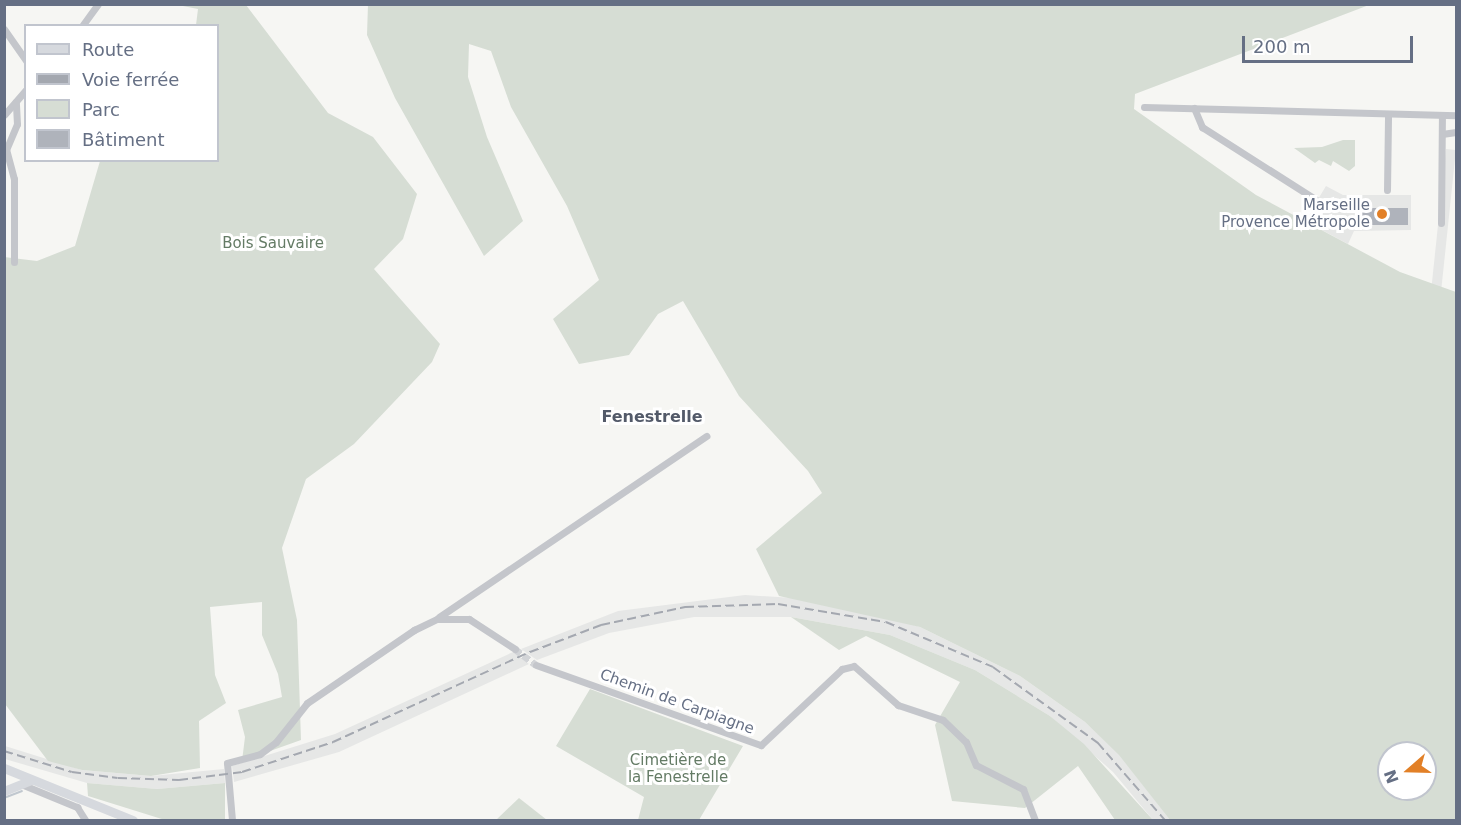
<!DOCTYPE html>
<meta charset="utf-8">
<style>
body{margin:0}
#map{position:relative;width:1461px;height:825px;overflow:hidden;background:#f6f6f3;font-family:"DejaVu Sans",sans-serif}
div>[style]{position:absolute}
[style*='--x']{left:calc(var(--x)*1px);top:calc(var(--y)*1px);width:calc(var(--w)*1px);rotate:calc(var(--a)*1deg)}
.built>*{inset:0;background:#e6e7e6;transform-origin:0 0}
.green>*{inset:0;background:#d6ddd4}
.stream>*{height:1.5px;margin:-0.75px;padding:0 0.75px;transform-origin:0.75px;border-radius:0.75px;background:#c1c8cf}
.building>*{inset:0;background:#afb3bb;transform-origin:0 0}
.street-tunnel>*{height:7px;margin-top:-3.5px;transform-origin:0;background:repeating-linear-gradient(90deg,#d2d4d7 0 7px,transparent 0 10.5px)}
.street>*{height:7px;margin:-3.5px;padding:0 3.5px;transform-origin:3.5px;border-radius:3.5px;background:#c4c6cb}
.secondary>*{height:9px;margin:-4.5px;padding:0 4.5px;transform-origin:4.5px;border-radius:4.5px;background:#d6d9de}
.rail>*{height:1.5px;margin-top:-0.75px;transform-origin:0;background:repeating-linear-gradient(90deg,#a4a8b0 0 9px,transparent 0 13.5px)}
.dots>*{width:16px;height:16px;translate:-50% -50%;box-sizing:border-box;border:3px solid #fff;border-radius:50%}
span{translate:-50% -50%;white-space:nowrap;text-align:center;line-height:1.15;-webkit-text-stroke:6px #fff;paint-order:stroke}
.poi-label{font-size:15px;color:#656f84}
.right{translate:-100% -50%;text-align:right}
.park-label{font-size:15px;color:#647b65}
.street-label{font-size:15px;color:#656f84}
.neighbourhood-label{font-size:16px;color:#535a69;font-weight:700}
.frame{position:absolute;inset:0;border:6px solid #656f84;pointer-events:none}
.legend{position:absolute;left:24px;top:24px;width:195px;height:138px;box-sizing:border-box;background:#fff;border:2px solid #c1c5ce;margin:0;padding:8px 10px;list-style:none;font-size:18px;color:#656f84}
.legend li{display:flex;align-items:center;gap:12px;height:30px}
.legend b{width:30px;border:2px solid #c1c5ce}
.north{position:absolute;left:1377px;top:741px;width:60px;height:60px;box-sizing:border-box;background:#fff;border:2px solid #c1c5ce;border-radius:50%;rotate:250deg;font-size:16px;font-weight:700;line-height:24px;text-align:center;color:#656f84}
.north::after{content:'';display:block;margin:auto;width:21px;height:27px;background:#e28027;clip-path:polygon(50% 0,100% 100%,50% 72%,0 100%)}
.scale{position:absolute;left:1242px;top:36px;width:171px;height:27px;box-sizing:border-box;border:3px solid #656f84;border-top:0;padding-left:8px;font-size:18px;line-height:21px;white-space:nowrap;color:#656f84;-webkit-text-stroke:4px #fff;paint-order:stroke}
</style>
<div id="map">
<div class="built">
<div style="left:1446px;top:149px;width:10px;height:139px;rotate:6deg"></div>
<div style="clip-path:polygon(1326px 186px,1343px 195px,1411px 195px,1411px 230px,1354px 231px,1348px 244px,1305px 221px)"></div>
<div style="clip-path:polygon(745px 595px,810px 599px,888px 617px,920px 627px,1020px 676px,1085px 722px,1120px 755px,1170px 820px,1153px 820px,1113px 772px,1050px 716px,975px 670px,890px 635px,791px 617px,694px 617px,609px 633px,537px 660px,521px 649px,618px 611px)"></div>
<div style="clip-path:polygon(513px 652px,529px 664px,339px 752px,234px 782px,232px 766px,335px 734px)"></div>
<div style="clip-path:polygon(5px 746px,82px 770px,151px 776px,224px 769px,225px 783px,157px 789px,87px 783px,5px 759px)"></div>
</div>
<div class="green">
<div style="clip-path:polygon(evenodd,368px 4px,1369px 5px,1135px 94px,1134px 109px,1256px 195px,1400px 272px,1456px 292px,1456px 820px,1170px 820px,1119px 755px,1085px 722px,1020px 676px,920px 627px,779px 596px,756px 549px,822px 493px,808px 471px,739px 396px,683px 301px,658px 314px,629px 355px,579px 364px,553px 319px,599px 280px,567px 206px,511px 107px,491px 51px,469px 44px,468px 77px,487px 137px,523px 221px,484px 256px,395px 98px,367px 35px,368px 4px,1389px 753px,1425px 753px,1425px 789px,1389px 789px,1389px 753px)"></div>
<div style="clip-path:polygon(178px 5px,246px 5px,328px 113px,373px 137px,417px 194px,403px 239px,374px 269px,440px 344px,432px 362px,354px 444px,306px 479px,282px 548px,297px 620px,301px 740px,242px 761px,245px 737px,238px 710px,282px 697px,278px 674px,262px 635px,262px 602px,210px 607px,215px 675px,226px 703px,199px 721px,200px 768px,151px 776px,82px 770px,48px 761px,5px 704px,4px 257px,37px 261px,75px 246px,100px 161px,218px 160px,218px 26px,196px 25px,198px 9px)"></div>
<div style="clip-path:polygon(1343px 140px,1355px 140px,1355px 166px,1349px 171px,1333px 161px,1331px 166px,1319px 160px,1315px 163px,1294px 148px,1322px 147px)"></div>
<div style="clip-path:polygon(791px 617px,890px 635px,975px 670px,1050px 716px,1084px 744px,1153px 820px,1115px 820px,1078px 766px,1025px 808px,952px 801px,935px 725px,960px 682px,866px 636px,839px 650px)"></div>
<div style="clip-path:polygon(590px 689px,743px 746px,699px 820px,638px 820px,644px 797px,556px 746px)"></div>
<div style="clip-path:polygon(87px 783px,157px 789px,225px 783px,225px 820px,165px 820px,88px 796px)"></div>
<div style="clip-path:polygon(519px 798px,547px 820px,496px 820px)"></div>
</div>
<div class="stream">
<div style="--x:4;--y:798;--w:19;--a:-21"></div>
</div>
<div class="building">
<div style="left:1408px;top:208px;width:17px;height:51px;rotate:90deg"></div>
</div>
<div class="street-tunnel">
<div style="--x:515;--y:649;--w:26;--a:37"></div>
</div>
<div class="street">
<div style="--x:82;--y:26;--w:27;--a:-54"></div>
<div style="--x:4;--y:29;--w:39;--a:55"></div>
<div style="--x:1144;--y:107;--w:312;--a:1.5"></div>
<div style="--x:1194;--y:108;--w:21;--a:67"></div>
<div style="--x:1202;--y:127;--w:134;--a:32.5"></div>
<div style="--x:4;--y:115;--w:33;--a:-49"></div>
<div style="--x:1442;--y:134;--w:14;--a:-8"></div>
<div style="--x:1387;--y:190;--w:75;--a:-89.2"></div>
<div style="--x:1441;--y:223;--w:108;--a:-89.5"></div>
<div style="--x:14;--y:262;--w:83;--a:-90"></div>
<div style="--x:14;--y:179;--w:30;--a:-105"></div>
<div style="--x:6;--y:150;--w:28;--a:-67"></div>
<div style="--x:17;--y:124;--w:22;--a:-93"></div>
<div style="--x:439;--y:617;--w:323;--a:-34.1"></div>
<div style="--x:536;--y:665;--w:239;--a:19.6"></div>
<div style="--x:761;--y:745;--w:111;--a:-43.2"></div>
<div style="--x:842;--y:669;--w:12;--a:-14"></div>
<div style="--x:854;--y:666;--w:59;--a:41.6"></div>
<div style="--x:898;--y:705;--w:47;--a:18.4"></div>
<div style="--x:943;--y:720;--w:32;--a:44"></div>
<div style="--x:966;--y:742;--w:25;--a:67"></div>
<div style="--x:976;--y:765;--w:53;--a:27.1"></div>
<div style="--x:1023;--y:789;--w:33;--a:69"></div>
<div style="--x:21;--y:784;--w:61;--a:22.3"></div>
<div style="--x:77;--y:807;--w:15;--a:58"></div>
<div style="--x:232;--y:820;--w:57;--a:-95"></div>
<div style="--x:227;--y:763;--w:34;--a:-15"></div>
<div style="--x:260;--y:754;--w:20;--a:-37"></div>
<div style="--x:276;--y:742;--w:50;--a:-51.5"></div>
<div style="--x:307;--y:703;--w:130;--a:-34.3"></div>
<div style="--x:414;--y:630;--w:25;--a:-26"></div>
<div style="--x:437;--y:619;--w:32;--a:0"></div>
<div style="--x:469;--y:619;--w:55;--a:33.1"></div>
</div>
<div class="secondary">
<div style="--x:4;--y:768;--w:139;--a:22"></div>
<div style="--x:4;--y:791;--w:29;--a:-22"></div>
</div>
<div class="rail">
<div style="--x:4;--y:751;--w:71;--a:17.2"></div>
<div style="--x:72;--y:772;--w:46;--a:7.4"></div>
<div style="--x:118;--y:778;--w:61;--a:1.9"></div>
<div style="--x:179;--y:780;--w:64;--a:-7.2"></div>
<div style="--x:242;--y:772;--w:96;--a:-18.2"></div>
<div style="--x:333;--y:742;--w:217;--a:-24.6"></div>
<div style="--x:530;--y:652;--w:76;--a:-20.8"></div>
<div style="--x:601;--y:625;--w:86;--a:-12.1"></div>
<div style="--x:685;--y:607;--w:93;--a:-1.8"></div>
<div style="--x:778;--y:604;--w:109;--a:9.5"></div>
<div style="--x:886;--y:622;--w:116;--a:22.8"></div>
<div style="--x:993;--y:667;--w:130;--a:35.9"></div>
<div style="--x:1098;--y:743;--w:102;--a:49"></div>
</div>
<div class="dots">
<div style="left:1382px;top:214px;background:#e28027"></div>
</div>
<div class="poi-label">
<span class="right" style="left:1370px;top:214px">Marseille<br>Provence Métropole</span>
</div>
<div class="park-label">
<span style="left:273px;top:244px">Bois Sauvaire</span>
<span style="left:678px;top:769px">Cimetière de<br>la Fenestrelle</span>
</div>
<div class="street-label">
<span style="left:677px;top:702px;rotate:20deg">Chemin de Carpiagne</span>
</div>
<div class="neighbourhood-label">
<span style="left:652px;top:417px">Fenestrelle</span>
</div>
<div class="frame"></div>
<ul class="legend">
<li><b style="height:8px;background:#d6d9de"></b>Route</li>
<li><b style="height:8px;background:#a4a8b0"></b>Voie ferrée</li>
<li><b style="height:16px;background:#d6ddd4"></b>Parc</li>
<li><b style="height:16px;background:#afb3bb"></b>Bâtiment</li>
</ul>
<div class="north">N</div>
<div class="scale">200 m</div>
</div>
